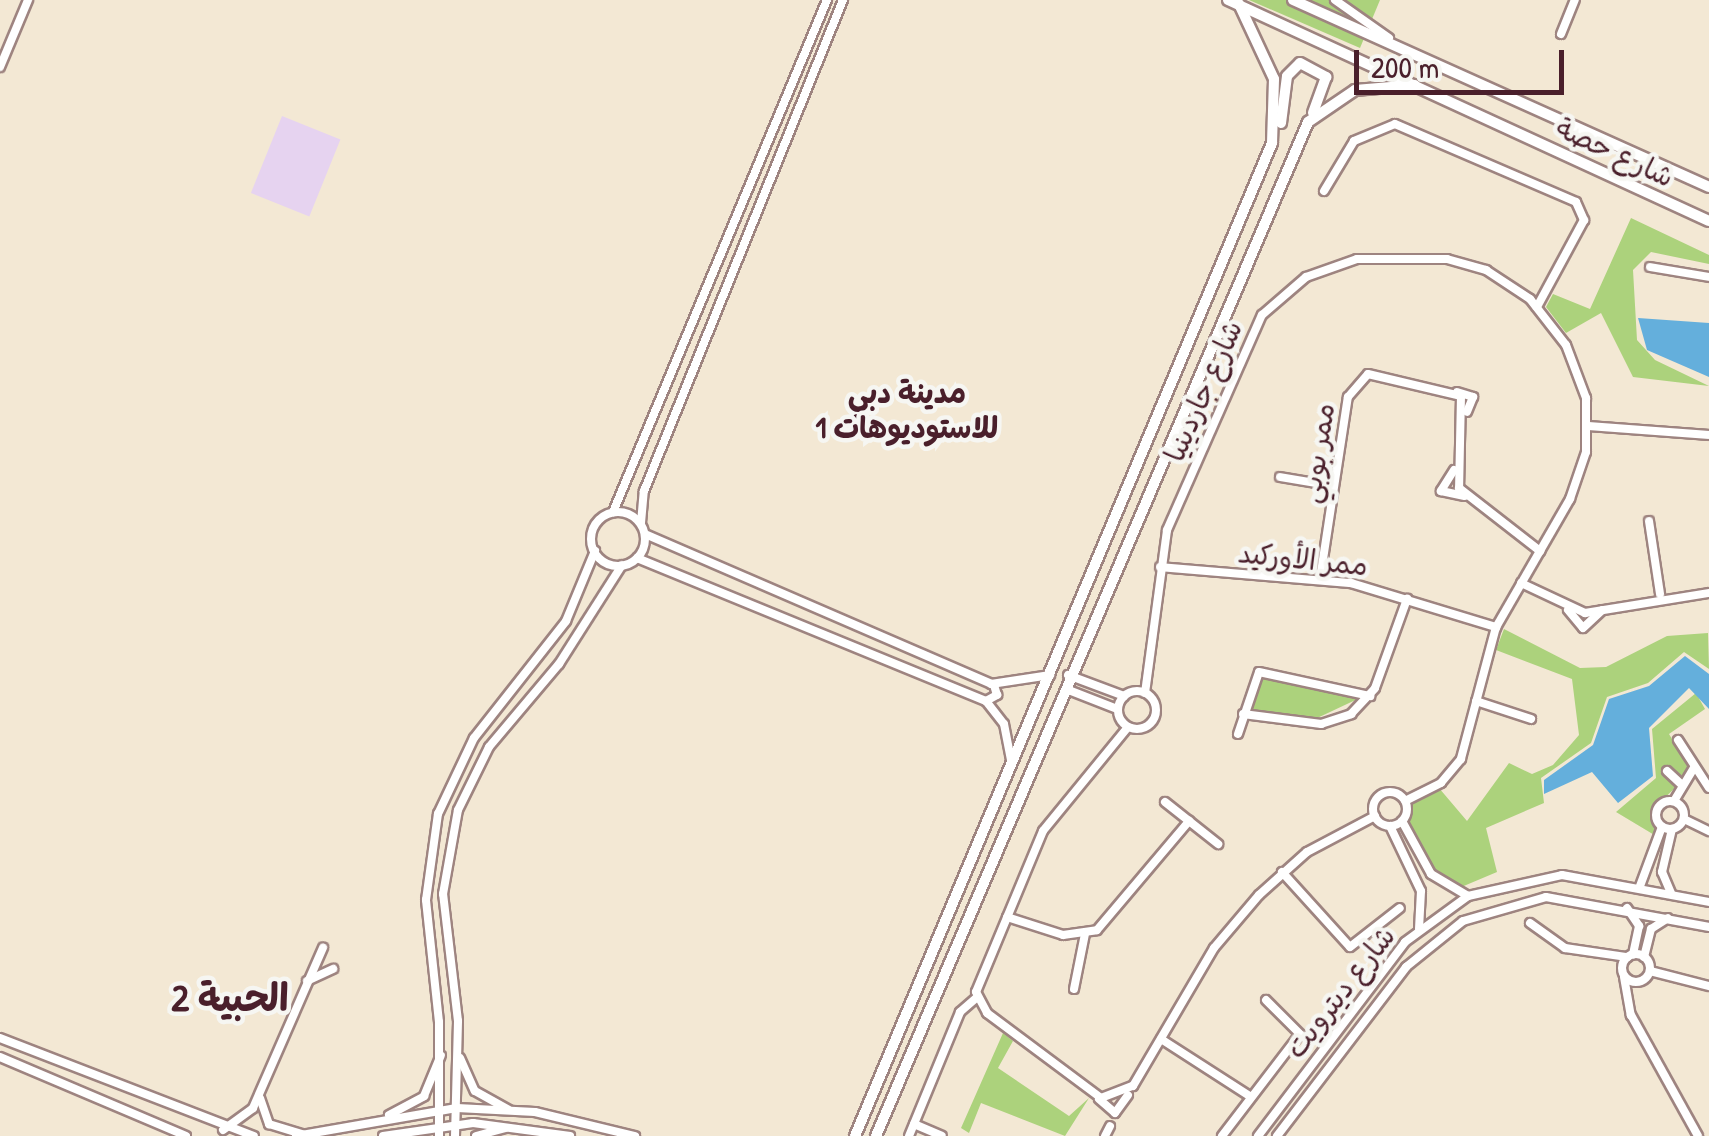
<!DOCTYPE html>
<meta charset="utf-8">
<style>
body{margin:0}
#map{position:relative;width:1709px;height:1136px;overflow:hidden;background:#f3e8d4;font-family:"Patrick Hand","Playpen Sans Arabic",sans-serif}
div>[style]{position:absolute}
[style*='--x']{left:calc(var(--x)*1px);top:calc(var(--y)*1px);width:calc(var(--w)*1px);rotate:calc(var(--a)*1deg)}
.built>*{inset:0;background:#e6d3f0;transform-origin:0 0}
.green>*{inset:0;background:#acd27c}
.water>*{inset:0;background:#64afdc}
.roads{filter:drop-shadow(2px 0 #9e8480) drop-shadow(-2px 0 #9e8480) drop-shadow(0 2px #9e8480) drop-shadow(0 -2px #9e8480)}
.minor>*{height:8px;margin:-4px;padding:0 4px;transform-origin:4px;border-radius:4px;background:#fff}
.minor>.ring{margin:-4px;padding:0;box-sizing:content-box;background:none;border:8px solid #fff;border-radius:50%}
.major>*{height:10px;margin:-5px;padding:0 5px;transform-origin:5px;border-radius:5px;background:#fff}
span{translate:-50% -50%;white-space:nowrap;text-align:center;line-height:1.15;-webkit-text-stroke:9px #f6f6f2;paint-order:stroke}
.street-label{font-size:28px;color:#4a1f2b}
.neighbourhood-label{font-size:30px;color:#4a1f2b;font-weight:700}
.district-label{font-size:38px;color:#4a1f2b;font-weight:700}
.scale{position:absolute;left:1354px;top:50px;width:210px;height:45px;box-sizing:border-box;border:5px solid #4a1f2b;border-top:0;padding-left:12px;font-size:30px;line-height:35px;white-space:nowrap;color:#4a1f2b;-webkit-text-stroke:8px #f6f6f2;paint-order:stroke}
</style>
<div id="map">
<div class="built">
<div style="left:282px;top:116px;width:63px;height:83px;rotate:22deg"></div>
</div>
<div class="green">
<div style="clip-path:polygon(1249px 0,1380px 0,1360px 48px)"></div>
<div style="clip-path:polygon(1631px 218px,1709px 255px,1709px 264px,1651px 252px,1633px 270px,1637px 340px,1655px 360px,1709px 386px,1633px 377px,1601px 313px,1566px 333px,1546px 307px,1553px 294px,1590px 309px)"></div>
<div style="clip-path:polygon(1504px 629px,1580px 668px,1606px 667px,1667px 636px,1708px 633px,1709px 669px,1684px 652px,1648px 683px,1607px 697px,1591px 743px,1541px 778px,1544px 803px,1486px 828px,1497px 872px,1459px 888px,1431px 869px,1408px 821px,1412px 802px,1439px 788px,1467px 821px,1509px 763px,1532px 774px,1553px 765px,1579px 735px,1572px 679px,1496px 650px)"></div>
<div style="clip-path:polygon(1260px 675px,1364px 696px,1313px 720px,1247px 710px)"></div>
<div style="clip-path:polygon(1696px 693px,1705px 709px,1669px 734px,1690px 768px,1681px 778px,1661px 771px,1678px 785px,1652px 810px,1656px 836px,1616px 812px,1656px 778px,1652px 729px)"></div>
<div style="clip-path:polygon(1003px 1033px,1013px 1041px,998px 1068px,1069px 1116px,1089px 1098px,1065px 1136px,981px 1103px,969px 1133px,961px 1128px)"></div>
</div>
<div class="water">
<div style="clip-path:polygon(1638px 318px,1709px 323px,1709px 377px,1647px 350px)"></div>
<div style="clip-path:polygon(1685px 656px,1709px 674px,1709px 709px,1689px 688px,1649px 728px,1653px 776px,1618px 803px,1592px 772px,1544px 794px,1544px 780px,1593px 745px,1609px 699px,1649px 686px)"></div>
</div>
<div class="roads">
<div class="minor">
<div style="--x:1335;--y:0;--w:66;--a:35.1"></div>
<div style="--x:1561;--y:34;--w:37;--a:-68"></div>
<div style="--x:0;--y:67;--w:73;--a:-67.3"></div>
<div style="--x:1324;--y:191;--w:58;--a:-59"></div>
<div style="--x:1354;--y:141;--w:44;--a:-22.5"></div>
<div style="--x:1395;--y:124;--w:197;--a:23.3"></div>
<div style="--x:1576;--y:202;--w:20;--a:66"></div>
<div style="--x:1584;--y:220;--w:99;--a:118.4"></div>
<div style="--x:1650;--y:267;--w:60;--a:9.6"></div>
<div style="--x:1457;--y:392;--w:17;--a:17"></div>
<div style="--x:1473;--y:397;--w:16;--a:112"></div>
<div style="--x:1589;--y:426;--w:120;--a:4.3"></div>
<div style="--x:1454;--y:470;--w:25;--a:122"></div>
<div style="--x:1441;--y:491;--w:24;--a:12"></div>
<div style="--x:1280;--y:477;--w:54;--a:9.6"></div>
<div style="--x:613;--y:512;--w:555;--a:-67.32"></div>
<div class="ring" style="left:591px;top:512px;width:46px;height:46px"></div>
<div style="--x:1649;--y:521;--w:74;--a:81.4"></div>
<div style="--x:641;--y:523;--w:32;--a:-85"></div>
<div style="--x:644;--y:491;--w:530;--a:-67.94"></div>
<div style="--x:637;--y:558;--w:377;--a:22.3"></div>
<div style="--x:986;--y:701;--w:13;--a:-29"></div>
<div style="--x:997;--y:695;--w:10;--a:-107"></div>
<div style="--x:994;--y:685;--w:380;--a:-156.6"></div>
<div style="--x:1160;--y:567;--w:192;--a:4.8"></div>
<div style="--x:1351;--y:583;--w:152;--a:16.9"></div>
<div style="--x:1320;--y:579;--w:184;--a:-81.3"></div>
<div style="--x:1348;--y:397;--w:30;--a:-49"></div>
<div style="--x:1368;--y:374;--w:96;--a:13.3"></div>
<div style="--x:1461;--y:396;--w:92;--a:91.2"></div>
<div style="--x:1459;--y:488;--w:103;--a:37.9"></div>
<div style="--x:1521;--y:583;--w:71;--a:25.1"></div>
<div style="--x:1585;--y:613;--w:126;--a:-9.2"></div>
<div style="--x:1568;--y:610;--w:23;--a:50"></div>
<div style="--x:1583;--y:628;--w:26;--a:-43"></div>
<div style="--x:1068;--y:675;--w:60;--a:20.6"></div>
<div style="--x:991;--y:684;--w:60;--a:-8.7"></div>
<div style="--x:1066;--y:689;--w:55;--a:21.4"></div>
<div class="ring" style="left:1118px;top:691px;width:30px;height:30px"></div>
<div style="--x:1145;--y:693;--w:164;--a:-82.3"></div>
<div style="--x:1167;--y:530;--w:235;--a:-66.2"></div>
<div style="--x:1262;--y:315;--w:58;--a:-40.8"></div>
<div style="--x:1306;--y:277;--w:54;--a:-19.4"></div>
<div style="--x:1357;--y:259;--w:90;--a:0"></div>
<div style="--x:1447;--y:259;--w:41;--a:15.8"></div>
<div style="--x:1486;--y:270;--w:53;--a:33.4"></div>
<div style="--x:1530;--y:299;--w:58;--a:52"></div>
<div style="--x:1566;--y:345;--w:57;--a:69.3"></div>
<div style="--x:1586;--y:398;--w:54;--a:90"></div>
<div style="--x:1586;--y:452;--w:50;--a:108.8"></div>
<div style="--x:1570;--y:499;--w:148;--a:120"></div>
<div style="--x:1496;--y:627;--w:137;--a:104.9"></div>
<div style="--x:1461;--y:759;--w:31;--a:130"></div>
<div style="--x:1441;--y:783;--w:40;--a:153.4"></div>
<div style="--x:986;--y:701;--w:29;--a:52"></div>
<div style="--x:1004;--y:724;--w:36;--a:79"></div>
<div style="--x:1476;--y:701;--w:58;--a:18.1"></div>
<div style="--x:1243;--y:714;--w:79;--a:7.3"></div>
<div style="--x:1321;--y:724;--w:32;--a:-18"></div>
<div style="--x:1351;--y:714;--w:35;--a:-47"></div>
<div style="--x:1375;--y:688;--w:95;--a:-70.2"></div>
<div style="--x:1128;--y:727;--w:134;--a:129.3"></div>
<div style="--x:1043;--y:831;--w:174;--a:112.6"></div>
<div style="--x:976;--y:992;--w:24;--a:62"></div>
<div style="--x:987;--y:1013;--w:142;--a:36.7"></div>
<div style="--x:1101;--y:1098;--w:34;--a:-21"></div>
<div style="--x:1133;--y:1086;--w:160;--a:-59.6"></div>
<div style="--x:1214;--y:948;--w:70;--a:-49.7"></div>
<div style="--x:1259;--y:895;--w:64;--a:-41.9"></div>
<div style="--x:1307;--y:852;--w:77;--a:-27.9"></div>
<div style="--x:1238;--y:734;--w:65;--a:-71.3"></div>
<div style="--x:1259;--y:672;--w:114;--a:12.2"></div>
<div style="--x:1678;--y:740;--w:57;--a:57.1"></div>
<div style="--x:1667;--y:771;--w:18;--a:43"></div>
<div class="ring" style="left:1373px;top:792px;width:26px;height:26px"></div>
<div class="ring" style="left:1656px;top:801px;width:20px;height:20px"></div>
<div style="--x:1674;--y:801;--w:39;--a:-59"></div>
<div style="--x:1165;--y:802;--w:68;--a:38.4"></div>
<div style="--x:1684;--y:819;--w:28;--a:26"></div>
<div style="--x:1402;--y:821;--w:60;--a:61.3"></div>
<div style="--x:1431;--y:874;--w:43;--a:30.7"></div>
<div style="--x:1390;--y:826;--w:72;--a:64.5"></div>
<div style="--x:1421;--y:891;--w:38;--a:93"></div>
<div style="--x:1282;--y:872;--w:101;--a:47.8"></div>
<div style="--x:1350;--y:947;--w:63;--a:-38"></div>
<div style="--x:1640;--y:886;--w:63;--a:-69.6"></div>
<div style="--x:1671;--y:893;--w:23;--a:-113"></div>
<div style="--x:1662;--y:872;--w:44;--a:-76.9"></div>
<div style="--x:1627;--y:908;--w:22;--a:56"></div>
<div style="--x:1639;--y:926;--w:29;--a:102"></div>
<div style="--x:1007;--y:917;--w:59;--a:17.8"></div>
<div style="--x:1063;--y:935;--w:34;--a:-8"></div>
<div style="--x:1097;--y:930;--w:143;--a:-49.8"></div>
<div style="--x:1530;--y:923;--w:43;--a:35.5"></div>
<div style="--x:1565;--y:948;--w:63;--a:8.3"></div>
<div class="ring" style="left:1622px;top:954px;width:20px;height:20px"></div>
<div style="--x:1644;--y:957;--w:29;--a:-76"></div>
<div style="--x:1651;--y:929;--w:20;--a:-33"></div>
<div style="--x:1650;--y:971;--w:61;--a:14.3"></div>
<div style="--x:1624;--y:977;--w:39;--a:80"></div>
<div style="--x:1631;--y:1015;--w:138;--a:61"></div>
<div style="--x:307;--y:981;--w:29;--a:-25"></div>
<div style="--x:1074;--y:989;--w:56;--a:-78.7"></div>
<div style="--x:0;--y:1038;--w:272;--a:21.1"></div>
<div style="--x:1161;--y:1039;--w:107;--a:32.8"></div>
<div style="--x:0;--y:1057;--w:202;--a:23"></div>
<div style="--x:460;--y:1058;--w:36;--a:66"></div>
<div style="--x:475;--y:1091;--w:38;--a:29"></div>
<div style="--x:260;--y:1098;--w:28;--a:71"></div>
<div style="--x:269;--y:1124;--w:38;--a:17"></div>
<div style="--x:1099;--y:1099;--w:21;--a:41"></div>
<div style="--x:1115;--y:1113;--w:22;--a:-54"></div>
<div style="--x:389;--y:1115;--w:40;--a:-28"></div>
<div style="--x:424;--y:1096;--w:44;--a:-67.5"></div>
<div style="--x:914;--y:1124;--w:30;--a:23"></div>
<div style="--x:223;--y:1130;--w:37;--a:-36"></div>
<div style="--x:253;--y:1108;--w:175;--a:-66.4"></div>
<div style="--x:296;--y:1136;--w:163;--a:-9.9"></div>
<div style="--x:457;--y:1108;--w:78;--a:2.9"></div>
<div style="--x:535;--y:1112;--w:103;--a:13.5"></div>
<div style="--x:383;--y:1136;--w:91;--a:-8.2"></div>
<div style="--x:473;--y:1123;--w:98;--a:7.6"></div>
<div style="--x:439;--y:1136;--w:114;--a:-90"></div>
<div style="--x:439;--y:1022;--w:123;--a:-96.1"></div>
<div style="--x:426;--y:900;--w:87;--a:-82.1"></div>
<div style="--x:438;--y:814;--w:84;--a:-64.7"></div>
<div style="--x:474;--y:738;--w:149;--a:-51.8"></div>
<div style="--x:566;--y:621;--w:76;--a:-67.5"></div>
<div style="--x:455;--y:1136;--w:115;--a:-88.5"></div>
<div style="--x:458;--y:1021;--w:128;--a:-96.7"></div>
<div style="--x:443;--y:894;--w:85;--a:-79.9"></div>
<div style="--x:458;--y:810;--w:70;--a:-63.8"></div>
<div style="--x:489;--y:747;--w:109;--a:-49.9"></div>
<div style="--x:559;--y:664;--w:117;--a:-57.5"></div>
<div style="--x:476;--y:1136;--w:30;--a:-15"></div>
<div style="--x:909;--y:1136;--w:134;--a:-67.6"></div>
<div style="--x:960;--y:1012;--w:21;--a:-41"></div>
<div style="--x:1105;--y:1136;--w:11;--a:-63"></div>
<div style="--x:1222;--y:1136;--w:128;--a:-52.6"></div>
<div style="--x:1300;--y:1034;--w:48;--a:-135"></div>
<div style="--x:1258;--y:1136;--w:243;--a:-52.8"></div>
<div style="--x:1405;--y:942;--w:78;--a:-36.1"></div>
<div style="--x:1468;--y:896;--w:96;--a:-12.6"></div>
<div style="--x:1562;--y:875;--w:149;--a:10.4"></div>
<div style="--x:1277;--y:1136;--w:213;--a:-52.6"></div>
<div style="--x:1406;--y:967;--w:73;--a:-38.9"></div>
<div style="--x:1463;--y:921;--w:86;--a:-16.1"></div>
<div style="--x:1546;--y:897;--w:166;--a:10.4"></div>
</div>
<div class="major">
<div style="--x:1228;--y:0;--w:529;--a:24.68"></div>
<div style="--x:1293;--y:0;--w:456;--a:24.2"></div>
<div style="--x:1281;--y:123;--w:47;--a:-82.7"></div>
<div style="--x:1287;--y:76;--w:18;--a:-45"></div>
<div style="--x:1300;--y:63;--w:30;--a:28"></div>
<div style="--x:1326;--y:77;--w:38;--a:110"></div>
<div style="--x:855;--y:1136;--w:1077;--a:-67.22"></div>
<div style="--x:1272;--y:143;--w:64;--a:-88.2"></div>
<div style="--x:1274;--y:79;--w:83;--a:-115"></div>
<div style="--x:876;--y:1136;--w:1102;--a:-66.92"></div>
<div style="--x:1308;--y:122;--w:57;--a:-34.2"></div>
<div style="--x:1355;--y:90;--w:60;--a:-4.8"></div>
</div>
</div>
<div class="street-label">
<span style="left:1615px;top:152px;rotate:25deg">شارع حصة</span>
<span style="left:1203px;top:391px;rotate:-66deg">شارع جاردينيا</span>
<span style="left:1317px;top:453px;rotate:-81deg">ممر بوبي</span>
<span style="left:1303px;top:559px;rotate:6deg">ممر الأوركيد</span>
<span style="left:1340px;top:992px;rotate:-52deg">شارع ديترويت</span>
</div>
<div class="neighbourhood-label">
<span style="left:907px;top:409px">مدينة دبي<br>للاستوديوهات 1</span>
</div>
<div class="district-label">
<span style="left:230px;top:998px">الحبية 2</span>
</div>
<div class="scale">200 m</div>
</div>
